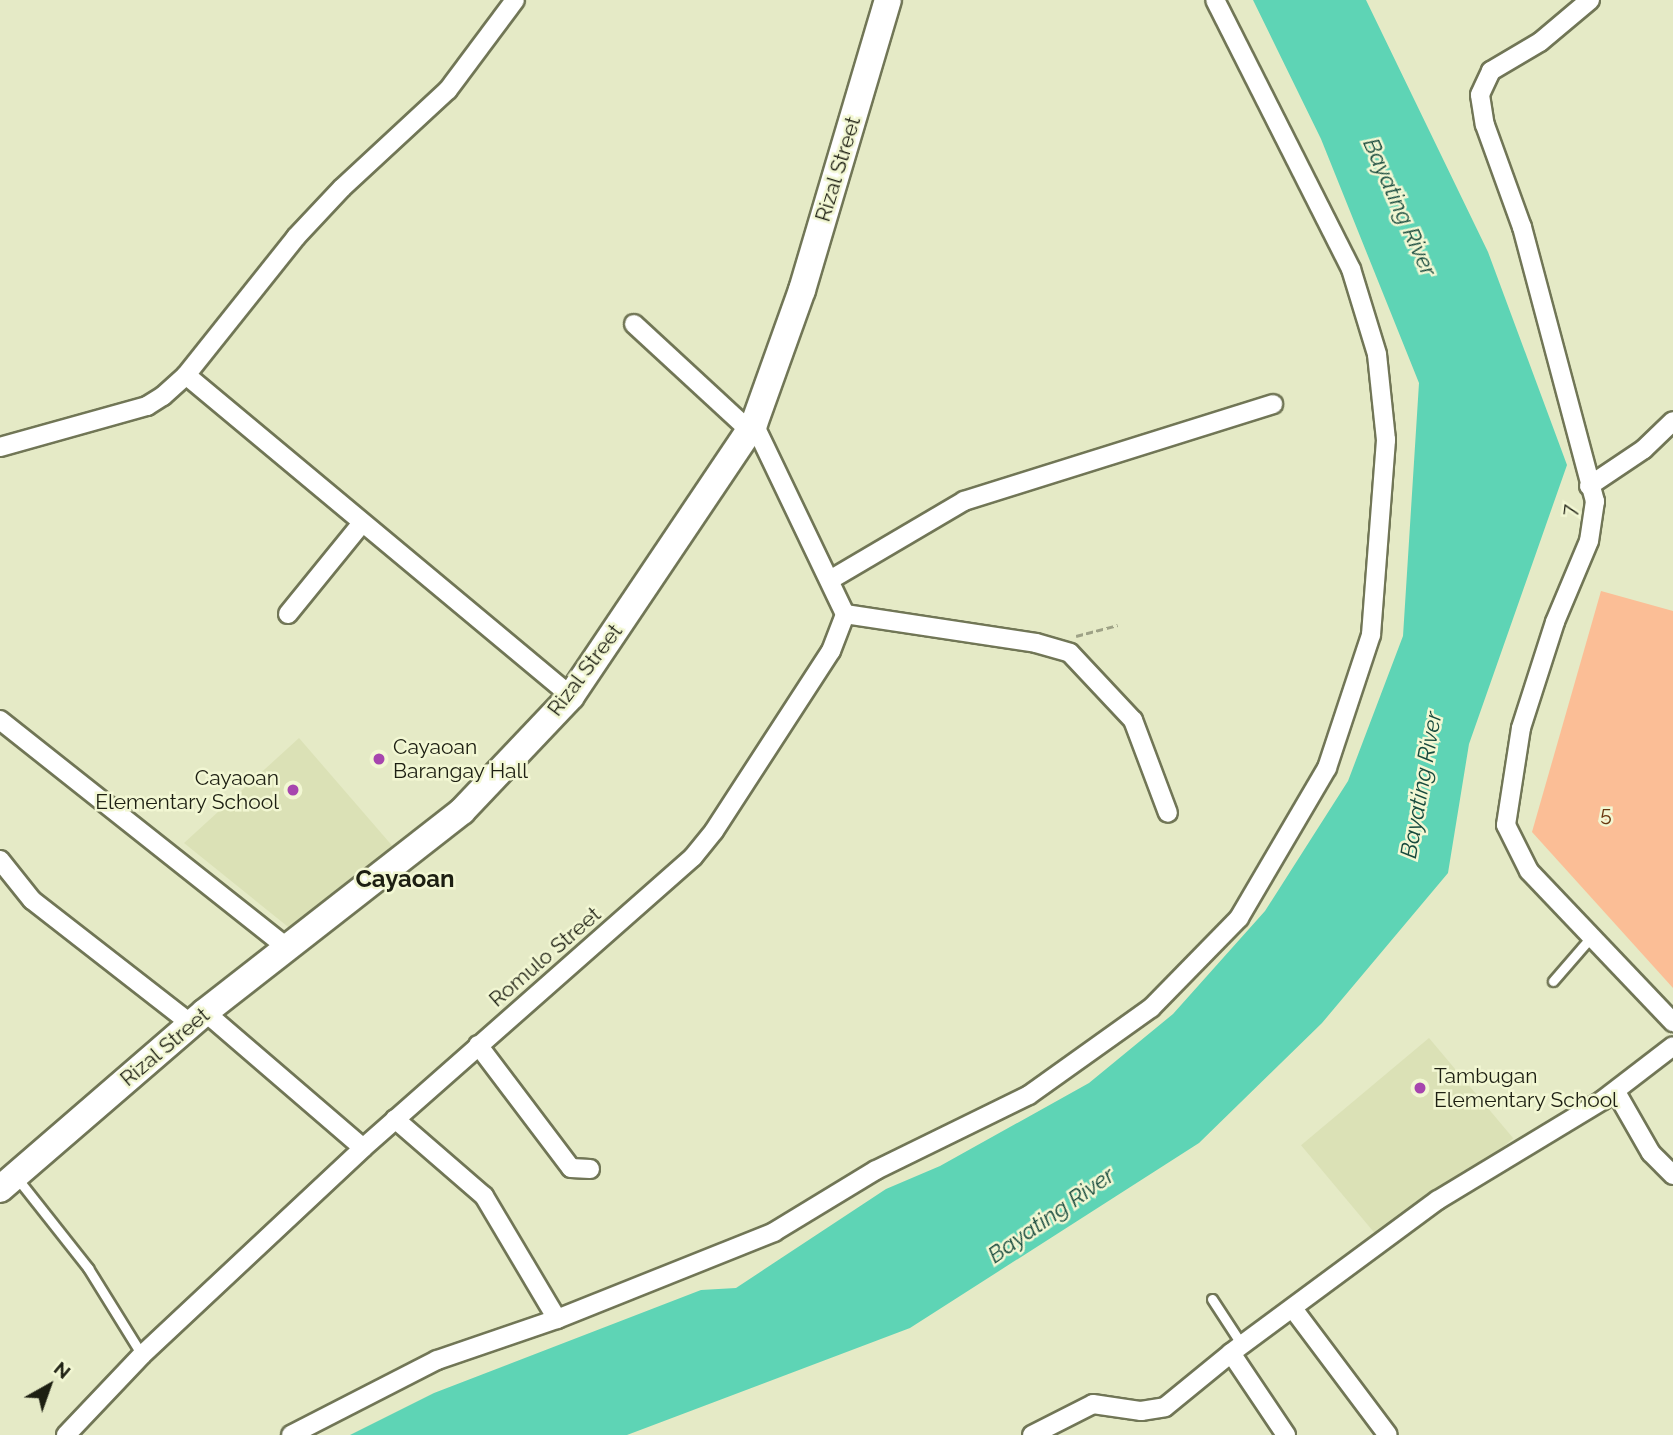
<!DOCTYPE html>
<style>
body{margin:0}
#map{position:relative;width:1673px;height:1435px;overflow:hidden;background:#e5eac6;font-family:Raleway,sans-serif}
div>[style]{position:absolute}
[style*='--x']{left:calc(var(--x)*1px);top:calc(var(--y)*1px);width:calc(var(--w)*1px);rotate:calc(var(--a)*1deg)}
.built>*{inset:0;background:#dbe1b6;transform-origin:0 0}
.green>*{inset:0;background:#fbbe96}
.water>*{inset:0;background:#5ed4b5}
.path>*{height:2.5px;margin-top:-1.25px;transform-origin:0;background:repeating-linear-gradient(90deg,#9ea286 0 7px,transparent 0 10.5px)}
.roads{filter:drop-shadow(2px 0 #717656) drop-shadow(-2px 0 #717656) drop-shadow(0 2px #717656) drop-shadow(0 -2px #717656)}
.lane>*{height:9px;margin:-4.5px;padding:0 4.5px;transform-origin:4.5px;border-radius:4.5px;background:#fff}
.street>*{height:18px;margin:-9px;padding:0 9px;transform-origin:9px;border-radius:9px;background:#fff}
.secondary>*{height:26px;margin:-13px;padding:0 13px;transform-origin:13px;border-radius:13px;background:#fff}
.dots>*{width:19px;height:19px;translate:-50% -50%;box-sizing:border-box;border:4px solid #f2f7d3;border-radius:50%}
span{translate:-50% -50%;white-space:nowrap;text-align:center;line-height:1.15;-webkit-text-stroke:5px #f2f7d3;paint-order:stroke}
.street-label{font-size:21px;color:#1d1f12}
.poi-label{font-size:21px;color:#1d1f12}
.left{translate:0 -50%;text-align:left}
.right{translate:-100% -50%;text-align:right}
.park-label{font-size:21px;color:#6a3810}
.water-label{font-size:23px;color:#174a3d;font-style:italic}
.quarter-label{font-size:24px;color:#1d1f12;font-weight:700}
.north{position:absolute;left:14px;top:1351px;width:70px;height:70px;-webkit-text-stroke:5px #f2f7d3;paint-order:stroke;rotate:40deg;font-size:19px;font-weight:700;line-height:28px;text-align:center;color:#1d1f12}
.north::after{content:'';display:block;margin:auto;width:24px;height:32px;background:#1d1f12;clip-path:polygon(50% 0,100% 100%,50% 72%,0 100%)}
</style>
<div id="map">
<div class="built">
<div style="clip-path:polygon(299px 738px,395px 849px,292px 930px,184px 843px)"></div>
<div style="left:1429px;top:1038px;width:131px;height:167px;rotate:50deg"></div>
</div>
<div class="green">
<div style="clip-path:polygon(1601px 591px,1673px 611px,1673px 988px,1532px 832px)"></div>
</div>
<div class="water">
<div style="clip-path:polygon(1253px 0,1366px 0,1488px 252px,1567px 465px,1469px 744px,1448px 873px,1322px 1023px,1199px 1143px,910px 1328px,627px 1435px,350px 1435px,434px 1393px,701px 1290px,736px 1288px,886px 1189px,940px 1166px,1089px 1083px,1173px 1014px,1265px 911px,1348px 781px,1403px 636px,1419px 383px,1321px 139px)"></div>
</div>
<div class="path">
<div style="--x:1076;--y:636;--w:43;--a:-14.7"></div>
</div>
<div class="roads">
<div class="lane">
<div style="--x:1553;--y:981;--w:60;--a:-49.1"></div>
<div style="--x:17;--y:1178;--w:115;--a:51.7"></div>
<div style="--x:88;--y:1268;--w:102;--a:58.2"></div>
<div style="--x:1212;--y:1299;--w:55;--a:56.9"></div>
</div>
<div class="street">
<div style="--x:1590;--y:0;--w:65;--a:140"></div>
<div style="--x:1540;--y:42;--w:57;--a:149.4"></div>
<div style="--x:1491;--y:71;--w:26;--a:115"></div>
<div style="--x:1480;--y:95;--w:30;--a:81"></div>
<div style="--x:1485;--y:125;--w:109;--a:70.1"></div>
<div style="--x:1522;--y:227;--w:284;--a:75.1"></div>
<div style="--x:1595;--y:501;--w:40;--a:98.5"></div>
<div style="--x:1589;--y:541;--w:88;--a:112.8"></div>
<div style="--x:1555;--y:622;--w:111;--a:107.8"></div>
<div style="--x:1521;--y:728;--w:98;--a:98.8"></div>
<div style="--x:1506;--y:825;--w:51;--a:63.4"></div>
<div style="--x:1529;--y:871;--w:209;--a:46.4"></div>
<div style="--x:634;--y:324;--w:158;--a:42.7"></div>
<div style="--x:186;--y:375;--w:501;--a:39.82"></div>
<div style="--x:0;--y:447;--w:153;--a:-15.6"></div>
<div style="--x:147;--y:406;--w:19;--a:-32"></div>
<div style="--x:163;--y:396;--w:31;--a:-42"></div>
<div style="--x:186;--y:375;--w:176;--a:-51.4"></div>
<div style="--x:296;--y:237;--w:67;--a:-46.8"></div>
<div style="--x:342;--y:188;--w:144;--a:-42.8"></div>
<div style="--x:448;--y:90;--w:112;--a:-53.3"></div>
<div style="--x:1589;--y:486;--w:66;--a:-33.9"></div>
<div style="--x:1644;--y:449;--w:40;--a:-44"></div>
<div style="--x:830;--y:580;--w:156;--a:-30.5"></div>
<div style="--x:964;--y:501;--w:324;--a:-17.4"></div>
<div style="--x:288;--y:614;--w:117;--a:-50.9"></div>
<div style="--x:845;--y:614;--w:193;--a:8.6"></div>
<div style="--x:1036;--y:643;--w:35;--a:16"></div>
<div style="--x:1070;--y:653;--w:92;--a:46.8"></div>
<div style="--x:1133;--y:720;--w:99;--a:69.4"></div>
<div style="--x:0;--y:720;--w:370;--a:38.4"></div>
<div style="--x:0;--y:860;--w:51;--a:51.3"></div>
<div style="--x:32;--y:900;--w:202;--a:37.9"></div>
<div style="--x:205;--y:1012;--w:208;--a:40.7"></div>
<div style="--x:478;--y:1045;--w:154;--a:52.9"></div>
<div style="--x:571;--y:1168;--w:19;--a:3"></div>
<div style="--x:1616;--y:1092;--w:70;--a:60.2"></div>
<div style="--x:1651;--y:1153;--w:31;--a:45"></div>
<div style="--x:395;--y:1119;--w:118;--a:40.9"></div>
<div style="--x:484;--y:1196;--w:143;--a:59.3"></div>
<div style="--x:1294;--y:1310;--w:156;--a:53.1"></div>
<div style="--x:1231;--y:1353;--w:99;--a:56.1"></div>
<div style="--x:66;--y:1435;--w:110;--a:-46.5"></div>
<div style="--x:142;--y:1355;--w:303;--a:-43.1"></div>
<div style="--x:363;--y:1148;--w:440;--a:-41.4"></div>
<div style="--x:693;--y:857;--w:33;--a:-51"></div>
<div style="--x:714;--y:831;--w:215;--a:-57"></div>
<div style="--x:831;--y:651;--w:40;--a:-69"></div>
<div style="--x:845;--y:614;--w:211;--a:-115.6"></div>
<div style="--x:291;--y:1435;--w:164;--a:-27.2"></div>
<div style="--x:437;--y:1360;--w:127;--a:-18.9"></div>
<div style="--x:557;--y:1319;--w:234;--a:-21.8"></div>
<div style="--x:774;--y:1232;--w:119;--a:-31.3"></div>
<div style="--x:876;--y:1170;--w:170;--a:-26.1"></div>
<div style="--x:1029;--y:1095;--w:150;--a:-35.5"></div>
<div style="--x:1151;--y:1008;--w:126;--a:-45.6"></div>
<div style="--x:1239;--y:918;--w:174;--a:-59.6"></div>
<div style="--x:1327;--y:768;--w:140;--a:-71.7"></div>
<div style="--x:1371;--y:635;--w:196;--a:-85.6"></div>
<div style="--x:1386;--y:440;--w:86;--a:-96"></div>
<div style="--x:1377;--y:354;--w:89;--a:-107"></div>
<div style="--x:1351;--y:269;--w:301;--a:-116.8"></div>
<div style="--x:1032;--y:1435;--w:68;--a:-26.9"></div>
<div style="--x:1093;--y:1404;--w:49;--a:8.3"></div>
<div style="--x:1141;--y:1411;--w:24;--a:-9"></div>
<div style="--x:1165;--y:1407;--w:85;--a:-39.3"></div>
<div style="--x:1231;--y:1353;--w:257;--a:-36.5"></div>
<div style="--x:1438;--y:1200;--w:193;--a:-31.2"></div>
<div style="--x:1603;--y:1100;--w:88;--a:-37.6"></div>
</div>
<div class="secondary">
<div style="--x:0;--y:1189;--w:271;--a:-40.8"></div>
<div style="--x:205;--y:1012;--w:326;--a:-38"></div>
<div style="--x:462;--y:811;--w:158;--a:-46.5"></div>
<div style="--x:571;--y:696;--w:328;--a:-56.1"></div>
<div style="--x:754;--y:424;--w:142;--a:-70.3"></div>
<div style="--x:802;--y:290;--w:302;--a:-73.5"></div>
</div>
</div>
<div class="dots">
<div style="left:379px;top:759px;background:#a746ae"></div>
<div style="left:293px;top:790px;background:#a746ae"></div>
<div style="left:1420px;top:1088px;background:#a746ae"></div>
</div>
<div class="street-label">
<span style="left:838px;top:169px;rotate:-73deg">Rizal Street</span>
<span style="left:1569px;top:510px;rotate:-83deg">7</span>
<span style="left:585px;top:670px;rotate:-53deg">Rizal Street</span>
<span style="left:545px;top:957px;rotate:-41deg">Romulo Street</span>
<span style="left:165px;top:1047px;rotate:-40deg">Rizal Street</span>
</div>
<div class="poi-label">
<span class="left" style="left:393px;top:759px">Cayaoan<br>Barangay Hall</span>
<span class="right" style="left:279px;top:790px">Cayaoan<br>Elementary School</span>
<span class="left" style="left:1434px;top:1088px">Tambugan<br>Elementary School</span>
</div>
<div class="park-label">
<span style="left:1606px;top:814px">5</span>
</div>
<div class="water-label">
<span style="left:1400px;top:207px;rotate:66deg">Bayating River</span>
<span style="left:1421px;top:785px;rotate:-80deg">Bayating River</span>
<span style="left:1051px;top:1215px;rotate:-35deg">Bayating River</span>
</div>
<div class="quarter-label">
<span style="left:405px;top:879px">Cayaoan</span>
</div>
<div class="north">N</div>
</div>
